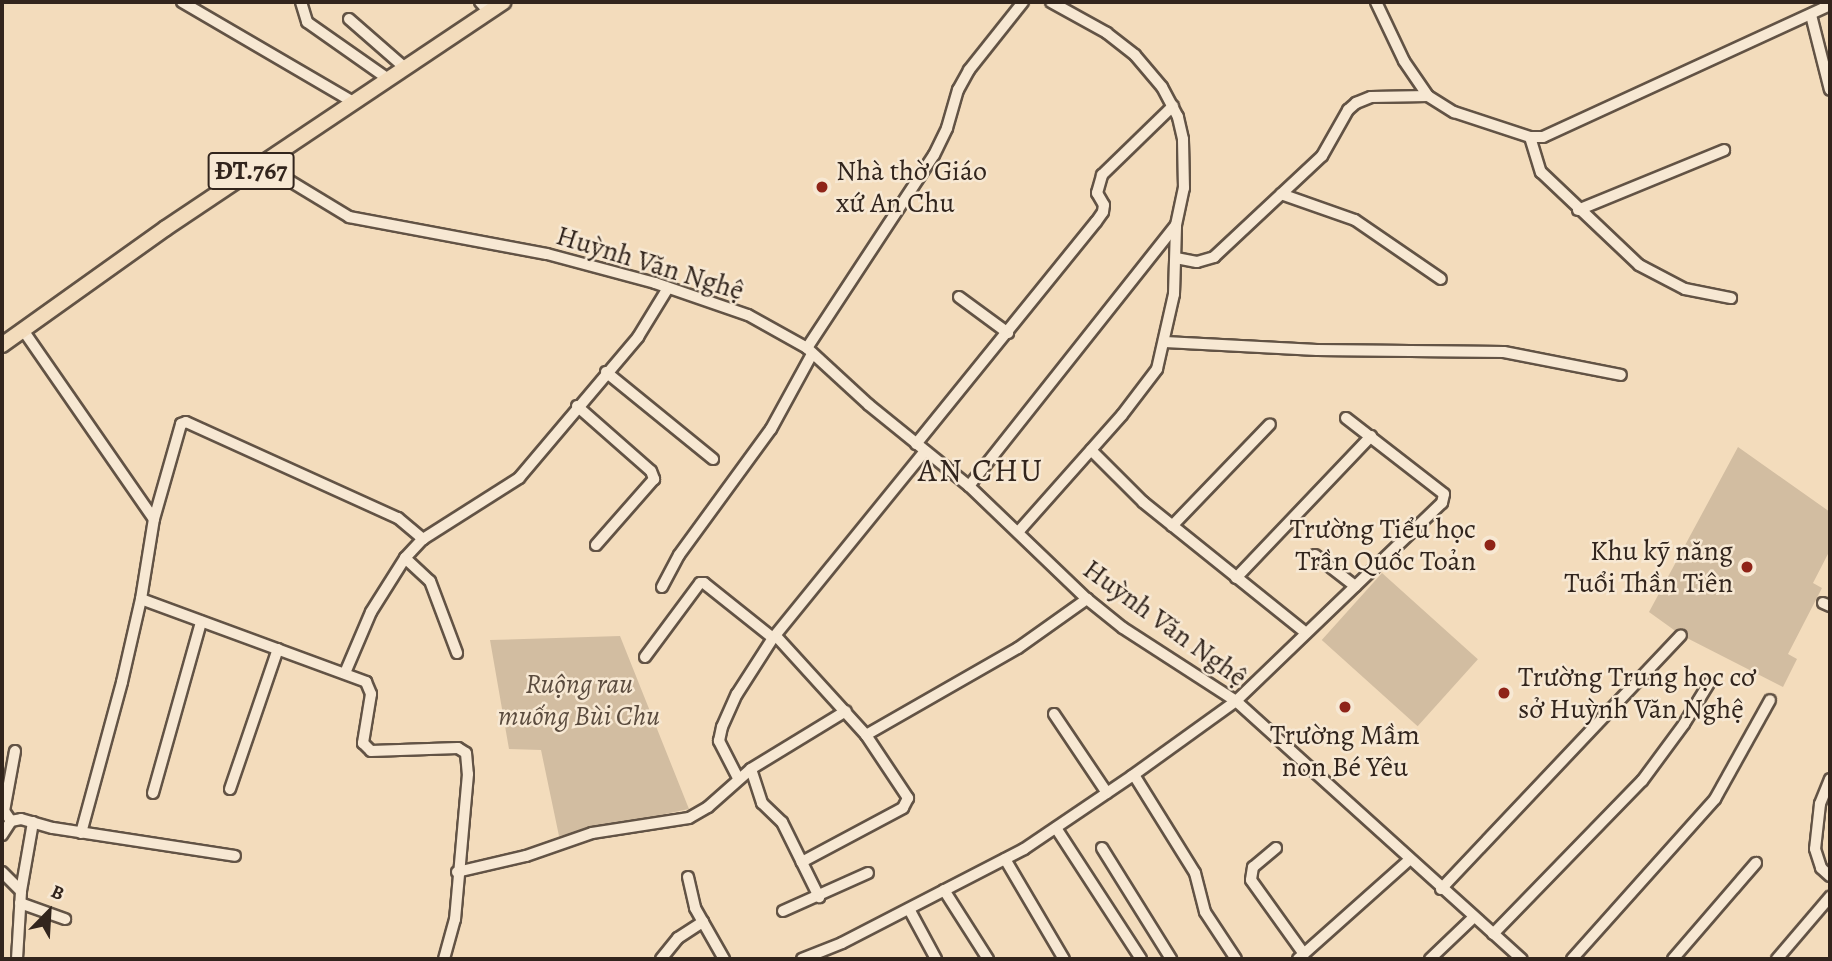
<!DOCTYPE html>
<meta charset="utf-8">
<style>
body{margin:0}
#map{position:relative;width:1832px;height:961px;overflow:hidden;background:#f3dcbc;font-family:Alegreya,serif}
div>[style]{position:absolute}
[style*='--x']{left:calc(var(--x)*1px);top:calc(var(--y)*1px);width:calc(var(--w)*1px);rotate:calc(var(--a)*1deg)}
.green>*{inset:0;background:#d2bda1;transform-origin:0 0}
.roads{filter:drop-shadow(2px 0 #625345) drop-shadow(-2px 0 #625345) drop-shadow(0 2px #625345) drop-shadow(0 -2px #625345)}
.minor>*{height:10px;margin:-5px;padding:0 5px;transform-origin:5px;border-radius:5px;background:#f7e8d3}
.major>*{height:14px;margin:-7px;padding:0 7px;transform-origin:7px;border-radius:7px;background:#f3dcbc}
.dots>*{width:19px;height:19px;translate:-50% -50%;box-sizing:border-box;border:4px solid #f7e8d3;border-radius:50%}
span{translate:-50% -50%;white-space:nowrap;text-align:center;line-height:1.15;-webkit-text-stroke:5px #f7e8d3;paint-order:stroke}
.shield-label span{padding:2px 5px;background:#f7e8d3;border:2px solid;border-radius:5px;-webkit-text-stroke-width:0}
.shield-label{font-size:26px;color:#32251d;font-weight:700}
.poi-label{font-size:28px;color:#32251d}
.left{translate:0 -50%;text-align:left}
.right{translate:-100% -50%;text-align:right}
.street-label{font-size:28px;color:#32251d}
.park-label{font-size:28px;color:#5a4b3e;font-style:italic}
.quarter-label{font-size:32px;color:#32251d;letter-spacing:2px}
.frame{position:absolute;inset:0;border:4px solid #32251d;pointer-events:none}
.north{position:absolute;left:14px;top:877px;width:70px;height:70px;-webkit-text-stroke:5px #f7e8d3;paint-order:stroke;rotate:24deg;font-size:19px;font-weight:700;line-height:28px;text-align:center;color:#32251d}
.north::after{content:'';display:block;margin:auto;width:24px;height:32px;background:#32251d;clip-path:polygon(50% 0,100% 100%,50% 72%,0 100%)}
</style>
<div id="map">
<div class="green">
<div style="clip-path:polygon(1738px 447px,1830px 512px,1830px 550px,1813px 583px,1822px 588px,1788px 654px,1797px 659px,1783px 687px,1681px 635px,1649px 612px)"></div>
<div style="left:1382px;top:573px;width:129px;height:90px;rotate:42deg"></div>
<div style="clip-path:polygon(620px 636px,689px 809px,559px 836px,541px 750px,509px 749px,490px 640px)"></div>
</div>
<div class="roads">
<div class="minor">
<div style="--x:182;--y:2;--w:200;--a:30.3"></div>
<div style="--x:301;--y:2;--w:21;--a:73"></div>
<div style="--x:307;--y:22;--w:99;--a:35.1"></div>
<div style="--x:480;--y:2;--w:12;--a:48"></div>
<div style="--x:1376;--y:2;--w:65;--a:64.6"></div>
<div style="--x:1404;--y:61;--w:42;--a:55.6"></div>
<div style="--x:1428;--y:96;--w:31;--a:32"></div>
<div style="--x:1454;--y:112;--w:80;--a:18.2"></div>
<div style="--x:1530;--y:137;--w:13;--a:0"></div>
<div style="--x:1543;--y:137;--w:316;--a:-24.7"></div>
<div style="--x:1811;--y:15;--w:77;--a:75.8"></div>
<div style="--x:349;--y:19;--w:73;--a:41.1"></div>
<div style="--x:1530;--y:137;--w:37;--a:73"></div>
<div style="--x:1541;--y:172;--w:135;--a:43.5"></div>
<div style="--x:1639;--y:265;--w:52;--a:27.6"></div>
<div style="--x:1685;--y:289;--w:47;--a:11.1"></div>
<div style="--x:262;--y:164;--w:102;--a:31.3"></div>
<div style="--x:349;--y:217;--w:201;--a:10.6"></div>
<div style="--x:547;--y:254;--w:112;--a:15"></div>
<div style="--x:655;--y:283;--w:98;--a:19"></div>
<div style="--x:748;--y:315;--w:68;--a:29.2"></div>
<div style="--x:807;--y:348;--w:84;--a:42.6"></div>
<div style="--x:869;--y:405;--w:129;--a:39"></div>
<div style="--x:969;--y:486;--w:163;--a:43.8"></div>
<div style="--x:1087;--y:599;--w:46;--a:38.9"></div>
<div style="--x:1123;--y:628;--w:135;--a:32.9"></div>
<div style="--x:1236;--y:701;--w:385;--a:42.1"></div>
<div style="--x:1281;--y:194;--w:78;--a:19.4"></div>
<div style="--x:1355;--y:220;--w:104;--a:34.5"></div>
<div style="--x:1578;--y:210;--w:158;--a:-22.3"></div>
<div style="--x:1176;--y:258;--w:21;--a:11"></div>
<div style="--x:1197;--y:262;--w:18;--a:-16"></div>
<div style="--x:1214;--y:257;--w:148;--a:-43.1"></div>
<div style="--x:1322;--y:156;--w:53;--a:-60.5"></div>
<div style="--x:1348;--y:110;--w:11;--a:-41"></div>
<div style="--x:1356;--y:103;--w:16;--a:-22"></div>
<div style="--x:1371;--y:97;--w:57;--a:-1"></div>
<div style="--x:959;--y:297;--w:61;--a:36.3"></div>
<div style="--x:23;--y:330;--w:230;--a:55.3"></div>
<div style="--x:1165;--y:342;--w:152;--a:3"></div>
<div style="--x:1317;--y:350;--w:187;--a:0.6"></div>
<div style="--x:1504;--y:352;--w:119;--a:11.1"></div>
<div style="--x:807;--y:348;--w:231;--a:-56.7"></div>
<div style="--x:934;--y:155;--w:30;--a:-64"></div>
<div style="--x:947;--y:128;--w:40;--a:-74"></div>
<div style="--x:958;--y:90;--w:23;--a:-61"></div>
<div style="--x:969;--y:70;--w:87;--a:-51.5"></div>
<div style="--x:606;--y:372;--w:138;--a:39.1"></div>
<div style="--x:577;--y:406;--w:98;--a:41.3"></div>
<div style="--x:651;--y:471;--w:9;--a:69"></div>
<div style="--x:654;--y:479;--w:88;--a:131.3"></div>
<div style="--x:916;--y:444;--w:286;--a:-51"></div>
<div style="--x:1096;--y:222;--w:12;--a:-55"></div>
<div style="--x:1103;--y:212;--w:7;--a:-82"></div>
<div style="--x:1104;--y:205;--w:14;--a:-120"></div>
<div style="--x:1097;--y:193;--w:19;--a:-74"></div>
<div style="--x:1102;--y:175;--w:99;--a:-44.2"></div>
<div style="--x:1091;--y:450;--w:74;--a:45"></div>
<div style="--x:1143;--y:502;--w:209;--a:38.8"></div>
<div style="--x:969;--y:486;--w:333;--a:-51.6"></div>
<div style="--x:1172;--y:526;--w:141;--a:-46.1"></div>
<div style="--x:1019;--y:531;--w:155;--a:-48.4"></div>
<div style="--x:1122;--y:415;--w:58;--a:-52.7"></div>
<div style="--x:1157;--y:369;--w:77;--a:-77.2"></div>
<div style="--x:1174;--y:294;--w:69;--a:-88.3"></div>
<div style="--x:1176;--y:225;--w:38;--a:-78"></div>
<div style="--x:1184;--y:188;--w:49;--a:-91.2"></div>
<div style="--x:1183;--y:139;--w:23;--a:-103"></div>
<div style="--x:1178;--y:117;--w:34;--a:-118"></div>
<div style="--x:1162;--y:87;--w:42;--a:-130.2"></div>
<div style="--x:1135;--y:55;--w:36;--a:-142"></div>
<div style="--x:1107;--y:33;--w:64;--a:-151"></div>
<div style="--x:1315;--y:555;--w:51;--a:37.8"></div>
<div style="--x:405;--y:558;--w:34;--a:43"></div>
<div style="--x:430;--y:581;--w:77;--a:69.4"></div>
<div style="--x:1236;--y:578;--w:196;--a:-46.4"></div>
<div style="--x:662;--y:587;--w:36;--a:-62"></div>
<div style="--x:679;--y:555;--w:156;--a:-53.9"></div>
<div style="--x:771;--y:429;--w:85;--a:-61.3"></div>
<div style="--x:141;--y:599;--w:240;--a:20.2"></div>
<div style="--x:366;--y:682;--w:13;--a:67"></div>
<div style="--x:371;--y:694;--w:50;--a:99.3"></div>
<div style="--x:363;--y:743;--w:11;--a:45"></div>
<div style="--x:371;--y:751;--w:87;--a:-2"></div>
<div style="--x:458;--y:748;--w:9;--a:32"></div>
<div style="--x:466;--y:753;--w:21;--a:85"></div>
<div style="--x:468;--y:774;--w:146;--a:95.1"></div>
<div style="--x:455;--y:919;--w:41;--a:105.4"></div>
<div style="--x:1823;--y:603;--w:8;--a:23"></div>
<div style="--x:776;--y:636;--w:134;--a:47.7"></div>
<div style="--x:866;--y:735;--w:76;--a:56.3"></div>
<div style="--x:908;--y:798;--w:11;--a:117"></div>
<div style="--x:903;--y:808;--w:115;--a:151.9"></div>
<div style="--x:645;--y:657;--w:92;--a:-53.4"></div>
<div style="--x:700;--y:583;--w:4;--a:0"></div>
<div style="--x:704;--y:583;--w:88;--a:38.6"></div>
<div style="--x:345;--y:673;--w:66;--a:-66.9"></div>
<div style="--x:371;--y:612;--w:64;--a:-57.8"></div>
<div style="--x:405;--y:558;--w:26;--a:-47"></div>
<div style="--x:423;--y:539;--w:114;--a:-32.4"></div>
<div style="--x:519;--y:478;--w:185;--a:-49.8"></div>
<div style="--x:638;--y:337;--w:57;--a:-58.5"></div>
<div style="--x:1054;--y:714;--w:95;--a:56.1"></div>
<div style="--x:866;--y:735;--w:175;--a:-29.8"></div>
<div style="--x:1018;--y:648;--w:85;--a:-35.4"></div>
<div style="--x:751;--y:769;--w:36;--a:72"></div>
<div style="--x:762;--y:803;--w:28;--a:44"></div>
<div style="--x:782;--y:822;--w:84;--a:63.7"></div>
<div style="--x:1134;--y:775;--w:115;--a:58.1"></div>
<div style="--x:1195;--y:873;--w:40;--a:75.6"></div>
<div style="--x:1205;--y:912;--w:56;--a:56.6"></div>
<div style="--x:738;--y:778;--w:42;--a:-117.2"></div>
<div style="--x:719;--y:741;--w:14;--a:-78"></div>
<div style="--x:722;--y:727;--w:36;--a:-66"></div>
<div style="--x:737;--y:694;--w:67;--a:-57.3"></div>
<div style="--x:773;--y:638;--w:241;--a:-50.9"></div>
<div style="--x:1830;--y:779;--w:27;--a:112"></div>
<div style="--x:1820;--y:804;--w:45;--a:96.3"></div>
<div style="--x:1815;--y:849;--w:20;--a:72"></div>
<div style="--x:1821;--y:868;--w:12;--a:42"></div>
<div style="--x:230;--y:789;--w:148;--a:-71.1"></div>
<div style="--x:153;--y:793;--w:178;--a:-74.3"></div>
<div style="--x:11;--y:821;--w:12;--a:-125"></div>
<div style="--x:4;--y:811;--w:61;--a:-79.6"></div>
<div style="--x:1056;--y:828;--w:156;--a:57"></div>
<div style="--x:81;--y:833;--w:156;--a:-74.8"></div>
<div style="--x:122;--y:682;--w:85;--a:-77.1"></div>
<div style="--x:141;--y:599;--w:81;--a:-80.8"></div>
<div style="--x:154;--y:519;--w:99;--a:-74.1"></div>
<div style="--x:181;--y:424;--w:5;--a:-22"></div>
<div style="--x:186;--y:422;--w:233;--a:24.4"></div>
<div style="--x:398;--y:518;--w:33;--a:40"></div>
<div style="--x:2;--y:835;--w:17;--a:-57"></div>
<div style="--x:11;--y:821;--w:10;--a:-11"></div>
<div style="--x:21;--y:819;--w:33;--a:16"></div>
<div style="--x:53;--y:828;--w:184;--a:8.7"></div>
<div style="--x:1102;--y:848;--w:131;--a:58.1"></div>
<div style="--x:1276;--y:848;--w:30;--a:140"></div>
<div style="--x:1253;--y:867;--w:13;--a:99"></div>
<div style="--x:1251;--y:880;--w:91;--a:54.4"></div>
<div style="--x:1005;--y:859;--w:116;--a:59.5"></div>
<div style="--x:2;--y:872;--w:27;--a:45"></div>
<div style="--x:457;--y:872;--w:71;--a:-13.1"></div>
<div style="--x:526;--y:856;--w:70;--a:-19.2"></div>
<div style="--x:592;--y:833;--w:98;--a:-8.8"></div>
<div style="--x:689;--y:818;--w:22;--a:-30"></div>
<div style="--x:708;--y:807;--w:57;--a:-41.5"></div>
<div style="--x:751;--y:769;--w:111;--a:-31.4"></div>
<div style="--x:688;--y:877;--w:32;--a:77"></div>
<div style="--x:695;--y:908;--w:59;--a:60.4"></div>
<div style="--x:1441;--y:889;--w:349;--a:-46.6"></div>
<div style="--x:944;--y:890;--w:82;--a:57.5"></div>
<div style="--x:20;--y:903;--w:48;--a:19.6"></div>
<div style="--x:909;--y:909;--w:57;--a:61.6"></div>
<div style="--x:783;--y:911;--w:93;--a:-24.1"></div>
<div style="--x:1493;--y:934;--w:214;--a:-45.8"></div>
<div style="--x:1642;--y:781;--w:71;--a:-53.6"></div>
<div style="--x:1684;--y:724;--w:48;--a:-58.6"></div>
<div style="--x:17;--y:959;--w:68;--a:-86.6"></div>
<div style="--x:21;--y:891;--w:70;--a:-80.1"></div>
<div style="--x:661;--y:959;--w:27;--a:-51"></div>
<div style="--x:678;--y:938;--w:30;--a:-33"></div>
<div style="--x:802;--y:959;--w:43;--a:-21.8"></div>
<div style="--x:842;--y:943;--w:205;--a:-27.3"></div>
<div style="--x:1024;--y:849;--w:130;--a:-34.1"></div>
<div style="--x:1132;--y:776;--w:128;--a:-35.8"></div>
<div style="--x:1236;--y:701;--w:286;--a:-43.9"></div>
<div style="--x:1442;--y:503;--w:9;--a:-77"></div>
<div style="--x:1444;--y:494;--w:124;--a:-142.2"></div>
<div style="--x:1298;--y:959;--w:149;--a:-41.7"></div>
<div style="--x:1430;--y:959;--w:61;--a:-43.7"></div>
<div style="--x:1572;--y:959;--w:215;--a:-48.2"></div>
<div style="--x:1715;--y:799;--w:113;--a:-60.9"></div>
<div style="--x:1673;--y:959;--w:127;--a:-49.2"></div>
<div style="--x:1777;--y:959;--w:82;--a:-49.5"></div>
</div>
<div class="major">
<div style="--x:2;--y:345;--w:201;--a:-35.5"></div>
<div style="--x:166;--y:228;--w:406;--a:-33.8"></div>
</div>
</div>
<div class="dots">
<div style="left:822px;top:187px;background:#8f2418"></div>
<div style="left:1490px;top:545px;background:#8f2418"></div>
<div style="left:1747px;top:567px;background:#8f2418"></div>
<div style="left:1504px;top:693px;background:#8f2418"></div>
<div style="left:1345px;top:707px;background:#8f2418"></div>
</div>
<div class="shield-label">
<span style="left:251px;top:171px">ĐT.767</span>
</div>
<div class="poi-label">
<span class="left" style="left:836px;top:187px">Nhà thờ Giáo<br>xứ An Chu</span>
<span class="right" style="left:1476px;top:545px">Trường Tiểu học<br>Trần Quốc Toản</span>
<span class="right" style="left:1733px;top:567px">Khu kỹ năng<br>Tuổi Thần Tiên</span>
<span class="left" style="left:1518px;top:693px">Trường Trung học cơ<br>sở Huỳnh Văn Nghệ</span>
<span style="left:1345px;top:751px">Trường Mầm<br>non Bé Yêu</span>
</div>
<div class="street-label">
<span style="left:650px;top:263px;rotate:17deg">Huỳnh Văn Nghệ</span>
<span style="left:1165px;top:623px;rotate:36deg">Huỳnh Văn Nghệ</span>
</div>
<div class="park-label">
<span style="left:579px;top:700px">Ruộng rau<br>muống Bùi Chu</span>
</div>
<div class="quarter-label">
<span style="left:981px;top:470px">AN CHU</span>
</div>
<div class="frame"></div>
<div class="north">B</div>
</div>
